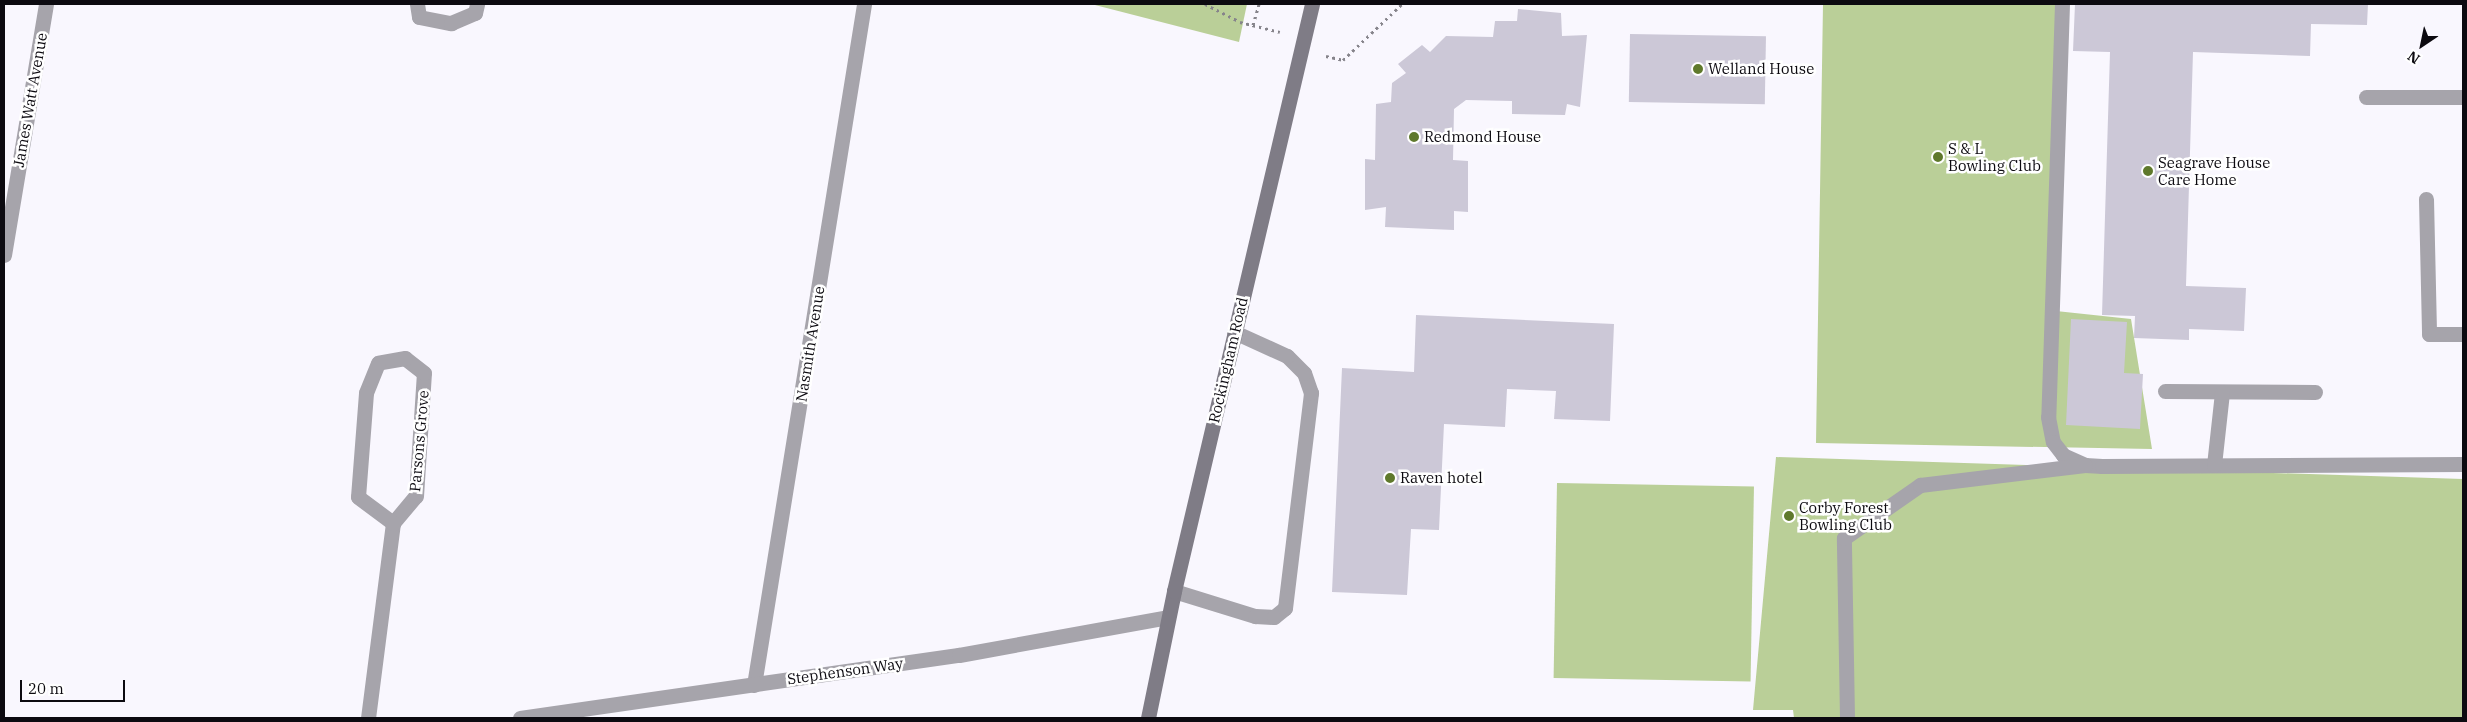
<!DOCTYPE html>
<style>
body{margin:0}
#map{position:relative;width:2467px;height:722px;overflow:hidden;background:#f9f7fe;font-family:"IBM Plex Serif",serif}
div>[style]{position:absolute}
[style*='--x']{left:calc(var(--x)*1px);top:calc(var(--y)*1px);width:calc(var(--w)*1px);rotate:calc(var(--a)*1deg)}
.green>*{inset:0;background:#bacf98;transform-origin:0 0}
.building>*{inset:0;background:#ccc8d7;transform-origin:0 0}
.path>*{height:3px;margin-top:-1.5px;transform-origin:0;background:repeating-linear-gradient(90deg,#86848b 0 2.5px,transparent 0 6.5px)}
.lane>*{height:15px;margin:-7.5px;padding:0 7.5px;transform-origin:7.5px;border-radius:7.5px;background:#a6a4ab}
.street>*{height:15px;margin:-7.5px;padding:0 7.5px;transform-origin:7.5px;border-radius:7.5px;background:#a6a4ab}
.secondary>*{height:15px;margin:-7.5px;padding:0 7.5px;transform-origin:7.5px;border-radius:7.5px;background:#7f7c86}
.dots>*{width:14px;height:14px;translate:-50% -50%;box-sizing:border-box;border:2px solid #fff;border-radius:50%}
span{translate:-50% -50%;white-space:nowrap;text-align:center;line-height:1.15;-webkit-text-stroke:5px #fff;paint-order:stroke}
.poi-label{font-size:15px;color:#0c0a10}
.left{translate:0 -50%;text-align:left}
.street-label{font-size:15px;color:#0c0a10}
.frame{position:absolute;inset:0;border:5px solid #0c0a10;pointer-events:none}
.north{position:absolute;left:2397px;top:20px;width:50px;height:50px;-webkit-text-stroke:4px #fff;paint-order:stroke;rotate:214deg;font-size:14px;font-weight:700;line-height:20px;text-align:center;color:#0c0a10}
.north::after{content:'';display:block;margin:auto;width:18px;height:22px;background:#0c0a10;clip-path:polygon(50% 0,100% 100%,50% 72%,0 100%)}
.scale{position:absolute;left:20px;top:680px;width:105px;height:22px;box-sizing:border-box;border:2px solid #0c0a10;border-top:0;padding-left:6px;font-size:15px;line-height:18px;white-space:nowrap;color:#0c0a10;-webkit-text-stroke:4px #fff;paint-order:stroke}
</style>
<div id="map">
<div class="green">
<div style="clip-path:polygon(1091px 4px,1247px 4px,1239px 42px)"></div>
<div style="clip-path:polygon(1823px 4px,2057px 4px,2056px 311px,2131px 319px,2152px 449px,1816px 443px)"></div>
<div style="clip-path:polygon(1776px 457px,2463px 479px,2463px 718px,1794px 718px,1793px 710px,1753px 710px)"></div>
<div style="left:1557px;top:483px;width:197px;height:195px;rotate:1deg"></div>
</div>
<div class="building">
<div style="clip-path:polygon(2075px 4px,2368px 4px,2367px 25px,2311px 24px,2310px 56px,2193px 52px,2186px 286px,2246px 288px,2244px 331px,2189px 329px,2189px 340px,2134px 338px,2135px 316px,2102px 315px,2110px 52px,2073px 51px)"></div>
<div style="clip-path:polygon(1518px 9px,1561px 13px,1562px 36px,1587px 35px,1580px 107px,1567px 104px,1565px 115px,1512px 114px,1512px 101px,1466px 100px,1454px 109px,1453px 160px,1468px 161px,1468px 212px,1454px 211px,1454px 230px,1385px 227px,1386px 207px,1365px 210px,1365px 159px,1375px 160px,1376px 104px,1391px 102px,1392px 83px,1406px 73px,1398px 64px,1422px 45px,1430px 52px,1446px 36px,1493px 37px,1495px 21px,1517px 21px)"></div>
<div style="left:1630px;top:34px;width:136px;height:68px;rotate:1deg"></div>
<div style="clip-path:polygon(1416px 315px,1614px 324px,1610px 421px,1554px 419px,1556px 391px,1507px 389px,1505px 427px,1444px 424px,1439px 530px,1411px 529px,1407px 595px,1332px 592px,1342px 368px,1414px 372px)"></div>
<div style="clip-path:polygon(2071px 319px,2127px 322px,2124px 373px,2143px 374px,2140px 429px,2066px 425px)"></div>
</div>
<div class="path">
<div style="--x:1205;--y:4;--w:39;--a:27"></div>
<div style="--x:1240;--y:22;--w:41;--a:14"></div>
<div style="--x:1253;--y:25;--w:22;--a:-74"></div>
<div style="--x:1326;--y:56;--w:17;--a:13"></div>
<div style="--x:1343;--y:60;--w:81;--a:-43.5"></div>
</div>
<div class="lane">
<div style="--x:2062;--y:4;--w:413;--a:91.9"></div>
<div style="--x:2048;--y:417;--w:25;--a:79"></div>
<div style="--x:2053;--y:442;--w:16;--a:52"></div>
<div style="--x:2063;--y:455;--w:24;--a:24"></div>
<div style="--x:2085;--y:465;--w:17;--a:3"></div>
<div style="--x:2102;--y:466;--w:361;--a:-0.3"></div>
<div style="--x:2366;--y:97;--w:97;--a:0"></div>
<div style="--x:2426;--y:199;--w:135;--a:88.7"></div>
<div style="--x:2429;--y:334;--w:34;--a:0"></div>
<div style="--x:2165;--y:391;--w:150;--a:0.4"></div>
<div style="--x:2214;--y:465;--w:73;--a:-83.7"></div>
<div style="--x:1174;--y:591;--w:85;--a:17.2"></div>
<div style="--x:1255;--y:616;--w:19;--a:3"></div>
<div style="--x:1274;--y:617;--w:14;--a:-39"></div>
<div style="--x:1285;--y:608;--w:217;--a:-83.1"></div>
<div style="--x:1311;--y:393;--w:21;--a:-109"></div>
<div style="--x:1304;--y:373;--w:24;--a:-135"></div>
<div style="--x:1287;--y:356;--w:58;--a:-155.6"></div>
<div style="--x:1847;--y:718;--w:180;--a:-91"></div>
<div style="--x:1844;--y:538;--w:93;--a:-34.9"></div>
<div style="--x:1920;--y:485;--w:166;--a:-6.9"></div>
</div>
<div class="street">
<div style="--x:417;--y:4;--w:13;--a:81"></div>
<div style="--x:419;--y:17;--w:33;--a:11"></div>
<div style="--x:451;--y:23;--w:26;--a:-23"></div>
<div style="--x:475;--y:13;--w:9;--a:-77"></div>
<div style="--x:4;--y:255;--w:254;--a:-80.5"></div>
<div style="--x:754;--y:685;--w:690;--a:-80.82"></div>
<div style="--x:368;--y:718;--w:197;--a:-82.7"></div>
<div style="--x:393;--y:523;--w:35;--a:-50"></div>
<div style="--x:416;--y:496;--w:123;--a:-86.3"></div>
<div style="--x:424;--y:373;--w:24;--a:-142"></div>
<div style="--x:405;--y:358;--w:27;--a:170"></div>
<div style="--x:378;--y:363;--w:32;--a:112"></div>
<div style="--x:366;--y:393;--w:104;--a:94.4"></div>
<div style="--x:358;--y:497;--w:44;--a:36.6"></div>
<div style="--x:520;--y:718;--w:443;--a:-8.2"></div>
<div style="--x:959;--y:655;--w:212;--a:-10.3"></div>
</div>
<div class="secondary">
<div style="--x:1148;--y:718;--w:130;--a:-78.4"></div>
<div style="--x:1174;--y:591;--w:603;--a:-76.77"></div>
</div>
<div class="dots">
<div style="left:1698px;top:69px;background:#5f792c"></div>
<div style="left:1414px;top:137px;background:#5f792c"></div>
<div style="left:1938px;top:157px;background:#5f792c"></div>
<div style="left:2148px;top:171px;background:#5f792c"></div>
<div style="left:1390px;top:478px;background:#5f792c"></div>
<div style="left:1789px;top:516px;background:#5f792c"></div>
</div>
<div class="poi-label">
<span class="left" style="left:1708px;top:69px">Welland House</span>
<span class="left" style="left:1424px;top:137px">Redmond House</span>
<span class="left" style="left:1948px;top:157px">S &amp; L<br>Bowling Club</span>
<span class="left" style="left:2158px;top:171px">Seagrave House<br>Care Home</span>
<span class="left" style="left:1400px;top:478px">Raven hotel</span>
<span class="left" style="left:1799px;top:516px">Corby Forest<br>Bowling Club</span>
</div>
<div class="street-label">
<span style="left:30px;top:100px;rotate:-80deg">James Watt Avenue</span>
<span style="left:810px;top:344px;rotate:-81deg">Nasmith Avenue</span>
<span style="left:1228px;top:360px;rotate:-77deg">Rockingham Road</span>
<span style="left:419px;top:441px;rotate:-85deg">Parsons Grove</span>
<span style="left:845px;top:671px;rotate:-8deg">Stephenson Way</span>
</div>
<div class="frame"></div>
<div class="north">N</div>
<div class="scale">20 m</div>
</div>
